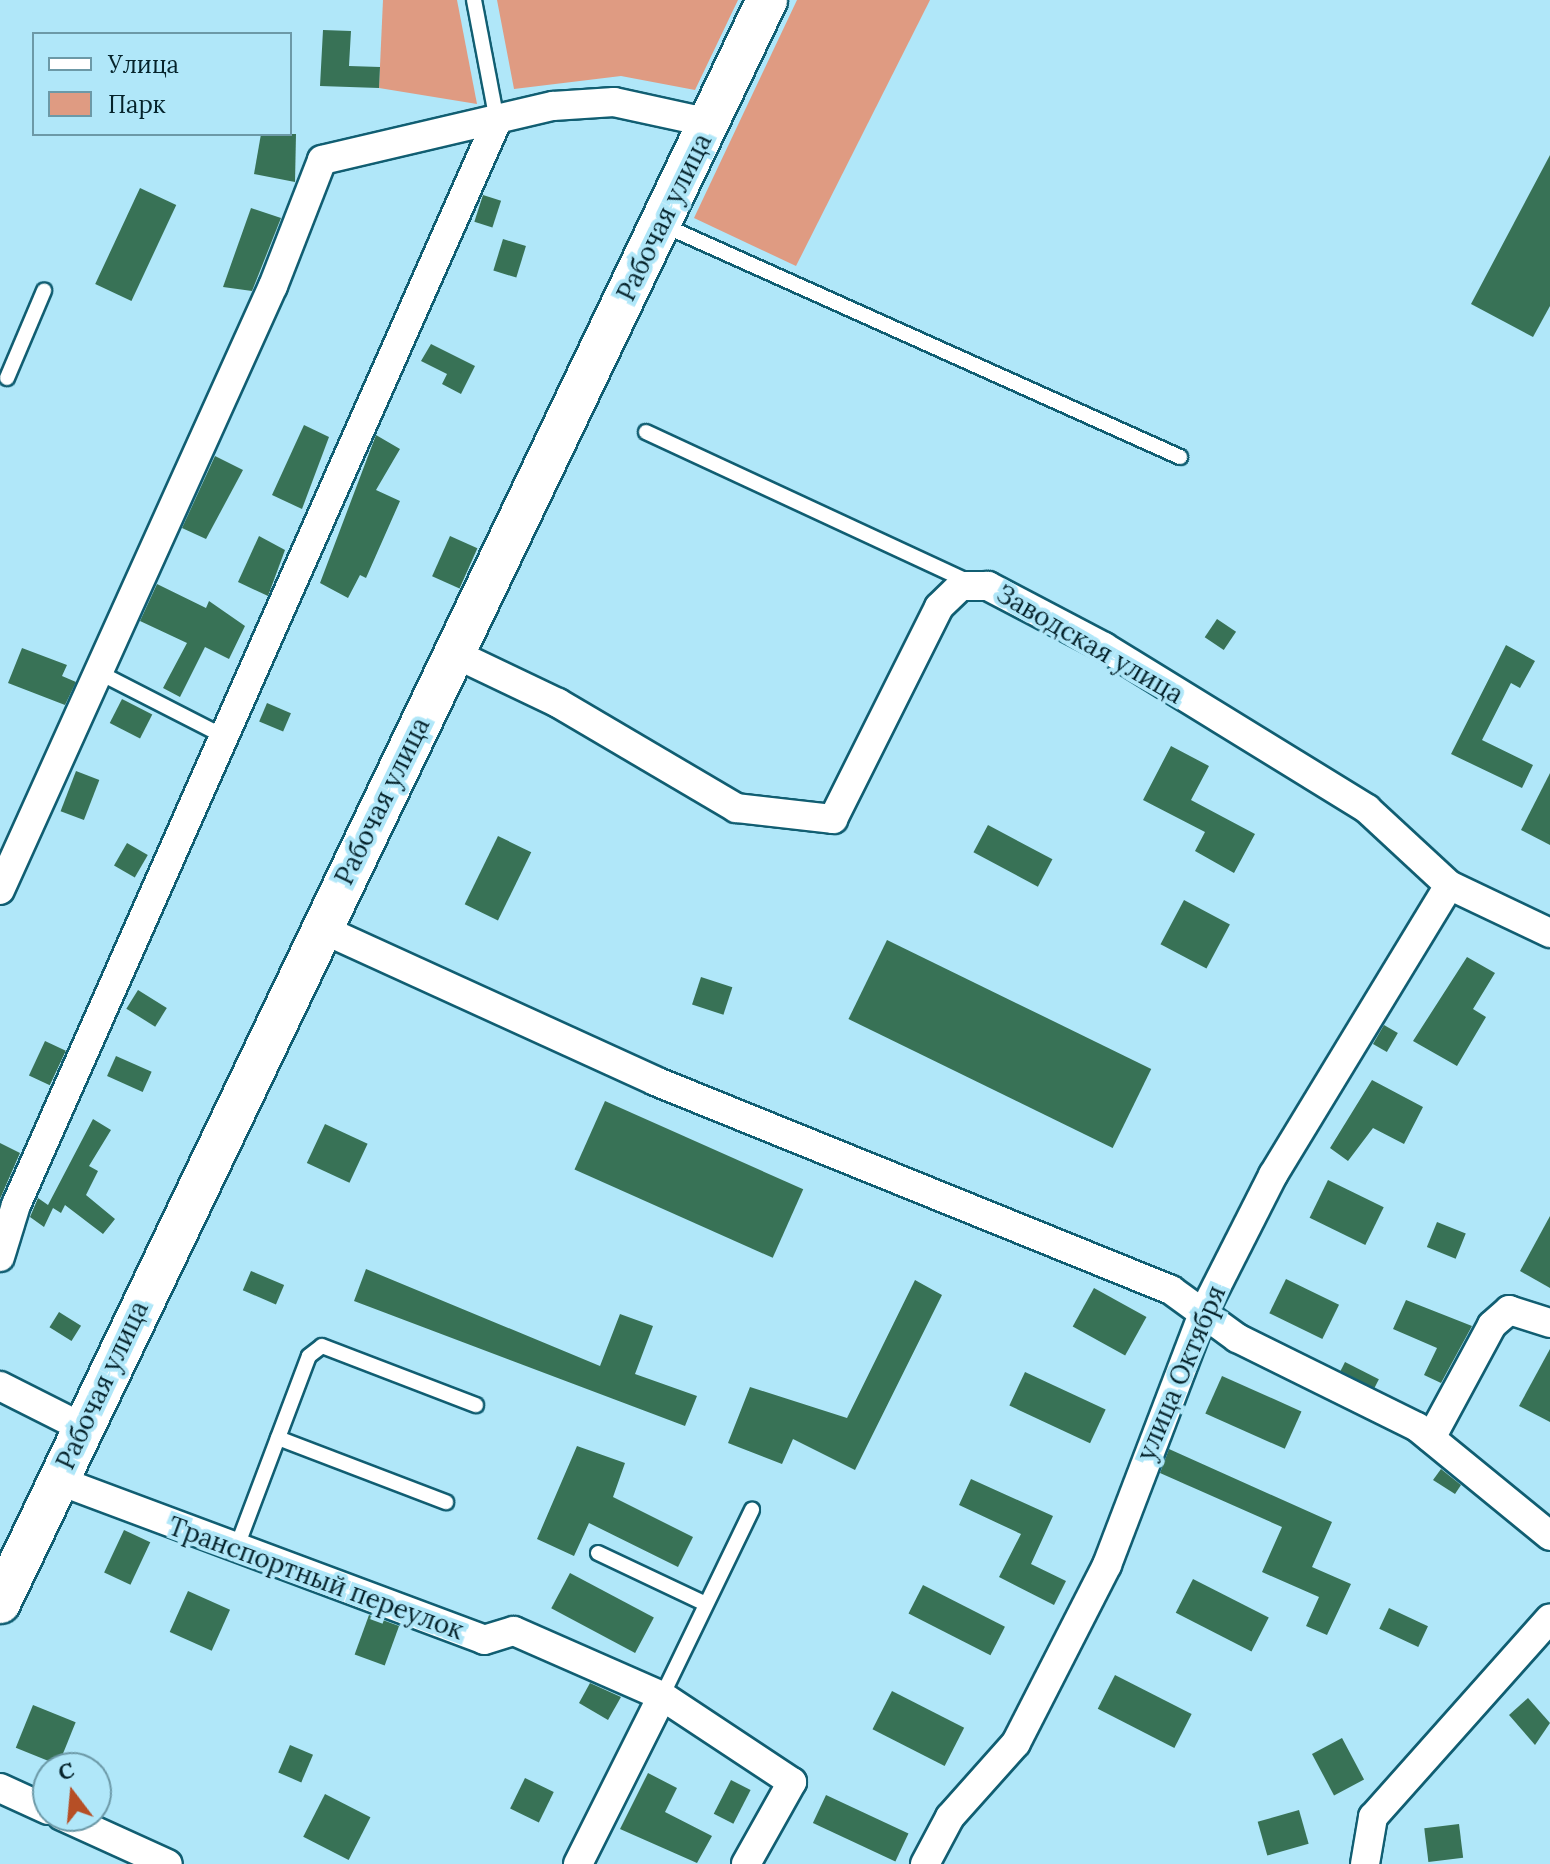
<!DOCTYPE html>
<meta charset="utf-8">
<style>
body{margin:0}
#map{position:relative;width:1550px;height:1864px;overflow:hidden;background:#b0e7f9;font-family:Lora,serif}
div>[style]{position:absolute}
[style*='--x']{left:calc(var(--x)*1px);top:calc(var(--y)*1px);width:calc(var(--w)*1px);rotate:calc(var(--a)*1deg)}
.green>*{inset:0;background:#df9b82}
.building>*{inset:0;background:#387256;transform-origin:0 0}
.roads{filter:drop-shadow(2px 0 #115e72) drop-shadow(-2px 0 #115e72) drop-shadow(0 2px #115e72) drop-shadow(0 -2px #115e72)}
.lane>*{height:14px;margin:-7px;padding:0 7px;transform-origin:7px;border-radius:7px;background:#fff}
.street>*{height:28px;margin:-14px;padding:0 14px;transform-origin:14px;border-radius:14px;background:#fff}
.secondary>*{height:40px;margin:-20px;padding:0 20px;transform-origin:20px;border-radius:20px;background:#fff}
span{translate:-50% -50%;white-space:nowrap;text-align:center;line-height:1.15;-webkit-text-stroke:8px #b0e7f9;paint-order:stroke}
.street-label{font-size:26px;color:#05232b}
.legend{position:absolute;left:32px;top:32px;width:260px;height:104px;box-sizing:border-box;background:#b0e7f9;border:2px solid #6c99a7;margin:0;padding:10px 14px;list-style:none;font-size:24px;color:#05232b}
.legend li{display:flex;align-items:center;gap:16px;height:40px}
.legend b{width:40px;border:2px solid #6c99a7}
.north{position:absolute;left:32px;top:1752px;width:80px;height:80px;box-sizing:border-box;background:#b0e7f9;border:2px solid #6c99a7;border-radius:50%;rotate:344deg;font-size:22px;font-weight:700;line-height:32px;text-align:center;color:#05232b}
.north::after{content:'';display:block;margin:auto;width:28px;height:36px;background:#b64f26;clip-path:polygon(50% 0,100% 100%,50% 72%,0 100%)}
</style>
<div id="map">
<div class="green">
<div style="clip-path:polygon(383px 0,457px 0,477px 104px,379px 88px)"></div>
<div style="clip-path:polygon(497px 0,738px 0,695px 90px,621px 76px,514px 89px)"></div>
<div style="clip-path:polygon(797px 0,930px 0,796px 266px,694px 218px)"></div>
</div>
<div class="building">
<div style="clip-path:polygon(323px 30px,351px 31px,349px 66px,380px 67px,379px 88px,320px 86px)"></div>
<div style="clip-path:polygon(261px 134px,296px 134px,295px 182px,254px 174px)"></div>
<div style="clip-path:polygon(1550px 155px,1550px 306px,1533px 337px,1471px 304px)"></div>
<div style="left:140px;top:188px;width:40px;height:106px;rotate:25deg"></div>
<div style="left:483px;top:195px;width:19px;height:28px;rotate:18deg"></div>
<div style="clip-path:polygon(251px 208px,281px 218px,252px 291px,223px 287px)"></div>
<div style="left:503px;top:239px;width:24px;height:33px;rotate:17deg"></div>
<div style="clip-path:polygon(431px 344px,475px 366px,461px 394px,442px 384px,447px 374px,421px 361px)"></div>
<div style="clip-path:polygon(304px 425px,329px 437px,302px 509px,272px 495px)"></div>
<div style="clip-path:polygon(376px 435px,400px 449px,376px 490px,400px 501px,366px 578px,360px 575px,348px 598px,320px 583px)"></div>
<div style="clip-path:polygon(215px 456px,243px 470px,206px 539px,182px 528px)"></div>
<div style="clip-path:polygon(259px 536px,285px 550px,268px 596px,238px 582px)"></div>
<div style="left:450px;top:536px;width:30px;height:44px;rotate:24deg"></div>
<div style="clip-path:polygon(157px 584px,206px 608px,209px 601px,245px 626px,229px 659px,205px 647px,180px 697px,163px 688px,187px 643px,140px 621px)"></div>
<div style="left:1217px;top:619px;width:23px;height:22px;rotate:34deg"></div>
<div style="clip-path:polygon(1506px 645px,1535px 661px,1520px 688px,1511px 683px,1482px 740px,1533px 765px,1522px 788px,1451px 754px)"></div>
<div style="clip-path:polygon(22px 648px,67px 665px,62px 676px,76px 682px,65px 705px,8px 683px)"></div>
<div style="left:122px;top:699px;width:34px;height:27px;rotate:27deg"></div>
<div style="left:267px;top:703px;width:26px;height:20px;rotate:23deg"></div>
<div style="clip-path:polygon(1171px 746px,1209px 766px,1191px 800px,1255px 834px,1234px 873px,1195px 851px,1205px 832px,1143px 800px)"></div>
<div style="left:76px;top:771px;width:25px;height:43px;rotate:21deg"></div>
<div style="clip-path:polygon(1550px 773px,1550px 845px,1521px 830px)"></div>
<div style="left:988px;top:825px;width:73px;height:31px;rotate:28deg"></div>
<div style="left:498px;top:836px;width:37px;height:76px;rotate:26deg"></div>
<div style="left:127px;top:843px;width:24px;height:26px;rotate:30deg"></div>
<div style="left:1184px;top:900px;width:52px;height:50px;rotate:28deg"></div>
<div style="left:887px;top:940px;width:294px;height:88px;rotate:26deg"></div>
<div style="clip-path:polygon(1467px 957px,1495px 973px,1473px 1009px,1486px 1017px,1457px 1066px,1413px 1041px)"></div>
<div style="left:701px;top:977px;width:33px;height:29px;rotate:18deg"></div>
<div style="left:138px;top:990px;width:34px;height:22px;rotate:32deg"></div>
<div style="left:1384px;top:1025px;width:16px;height:22px;rotate:30deg"></div>
<div style="left:45px;top:1041px;width:23px;height:38px;rotate:25deg"></div>
<div style="left:116px;top:1056px;width:39px;height:22px;rotate:24deg"></div>
<div style="clip-path:polygon(1372px 1080px,1423px 1107px,1404px 1144px,1373px 1128px,1348px 1161px,1330px 1148px)"></div>
<div style="left:605px;top:1101px;width:217px;height:75px;rotate:24deg"></div>
<div style="clip-path:polygon(93px 1119px,111px 1130px,89px 1166px,98px 1171px,86px 1195px,115px 1219px,103px 1234px,65px 1205px,61px 1213px,53px 1208px,44px 1227px,30px 1217px,38px 1198px,48px 1205px)"></div>
<div style="left:325px;top:1124px;width:47px;height:43px;rotate:25deg"></div>
<div style="clip-path:polygon(0 1143px,20px 1153px,0 1199px)"></div>
<div style="left:1328px;top:1180px;width:62px;height:42px;rotate:26deg"></div>
<div style="clip-path:polygon(1550px 1216px,1550px 1288px,1520px 1271px)"></div>
<div style="left:1437px;top:1222px;width:31px;height:27px;rotate:22deg"></div>
<div style="clip-path:polygon(366px 1269px,600px 1366px,620px 1314px,653px 1326px,635px 1374px,697px 1396px,685px 1426px,354px 1301px)"></div>
<div style="left:251px;top:1271px;width:36px;height:21px;rotate:23deg"></div>
<div style="left:1286px;top:1279px;width:59px;height:38px;rotate:26deg"></div>
<div style="clip-path:polygon(915px 1280px,942px 1295px,855px 1470px,793px 1439px,782px 1464px,728px 1443px,750px 1387px,847px 1418px)"></div>
<div style="left:1094px;top:1288px;width:60px;height:44px;rotate:29deg"></div>
<div style="clip-path:polygon(1406px 1300px,1472px 1326px,1441px 1383px,1424px 1375px,1437px 1348px,1393px 1329px)"></div>
<div style="left:59px;top:1312px;width:26px;height:18px;rotate:32deg"></div>
<div style="clip-path:polygon(1550px 1349px,1550px 1422px,1519px 1406px)"></div>
<div style="left:1345px;top:1362px;width:38px;height:10px;rotate:27deg"></div>
<div style="left:1025px;top:1372px;width:89px;height:37px;rotate:25deg"></div>
<div style="left:1222px;top:1376px;width:87px;height:41px;rotate:24deg"></div>
<div style="clip-path:polygon(577px 1446px,625px 1463px,613px 1497px,693px 1537px,678px 1567px,589px 1523px,574px 1556px,537px 1539px)"></div>
<div style="clip-path:polygon(1169px 1449px,1332px 1522px,1312px 1567px,1351px 1584px,1327px 1635px,1306px 1626px,1319px 1597px,1262px 1572px,1282px 1527px,1160px 1473px)"></div>
<div style="clip-path:polygon(1441px 1469px,1461px 1485px,1455px 1494px,1433px 1480px)"></div>
<div style="clip-path:polygon(971px 1479px,1053px 1516px,1031px 1564px,1066px 1581px,1054px 1605px,999px 1577px,1021px 1534px,959px 1505px)"></div>
<div style="left:124px;top:1530px;width:29px;height:47px;rotate:25deg"></div>
<div style="left:570px;top:1573px;width:95px;height:40px;rotate:28deg"></div>
<div style="left:1193px;top:1579px;width:85px;height:38px;rotate:27deg"></div>
<div style="left:923px;top:1585px;width:92px;height:32px;rotate:27deg"></div>
<div style="left:188px;top:1591px;width:46px;height:45px;rotate:24deg"></div>
<div style="left:1389px;top:1608px;width:43px;height:23px;rotate:25deg"></div>
<div style="left:369px;top:1615px;width:32px;height:42px;rotate:20deg"></div>
<div style="left:1115px;top:1675px;width:86px;height:38px;rotate:27deg"></div>
<div style="clip-path:polygon(590px 1683px,621px 1697px,608px 1720px,579px 1703px)"></div>
<div style="left:892px;top:1691px;width:81px;height:43px;rotate:27deg"></div>
<div style="clip-path:polygon(1528px 1698px,1550px 1723px,1535px 1745px,1509px 1715px)"></div>
<div style="left:33px;top:1705px;width:46px;height:46px;rotate:22deg"></div>
<div style="left:1342px;top:1738px;width:47px;height:34px;rotate:62deg"></div>
<div style="left:290px;top:1745px;width:25px;height:30px;rotate:23deg"></div>
<div style="clip-path:polygon(648px 1773px,677px 1788px,665px 1812px,712px 1836px,697px 1863px,620px 1829px)"></div>
<div style="left:525px;top:1778px;width:32px;height:34px;rotate:26deg"></div>
<div style="left:731px;top:1780px;width:22px;height:38px;rotate:27deg"></div>
<div style="left:325px;top:1794px;width:51px;height:48px;rotate:27deg"></div>
<div style="left:826px;top:1795px;width:91px;height:31px;rotate:25deg"></div>
<div style="left:1299px;top:1810px;width:35px;height:43px;rotate:74deg"></div>
<div style="left:1459px;top:1824px;width:34px;height:35px;rotate:83deg"></div>
</div>
<div class="roads">
<div class="lane">
<div style="--x:474;--y:0;--w:123;--a:79.2"></div>
<div style="--x:661;--y:224;--w:569;--a:24.18"></div>
<div style="--x:7;--y:378;--w:95;--a:-67"></div>
<div style="--x:646;--y:432;--w:359;--a:24.9"></div>
<div style="--x:98;--y:672;--w:143;--a:27.1"></div>
<div style="--x:278;--y:1438;--w:180;--a:20.9"></div>
<div style="--x:236;--y:1549;--w:206;--a:-69.3"></div>
<div style="--x:309;--y:1356;--w:16;--a:-38"></div>
<div style="--x:322;--y:1346;--w:165;--a:21"></div>
<div style="--x:598;--y:1553;--w:119;--a:25.3"></div>
<div style="--x:662;--y:1696;--w:207;--a:-64.2"></div>
</div>
<div class="street">
<div style="--x:453;--y:653;--w:116;--a:25.5"></div>
<div style="--x:558;--y:703;--w:207;--a:30.5"></div>
<div style="--x:736;--y:808;--w:98;--a:6.5"></div>
<div style="--x:833;--y:819;--w:237;--a:-63.4"></div>
<div style="--x:939;--y:607;--w:30;--a:-44"></div>
<div style="--x:961;--y:586;--w:27;--a:0"></div>
<div style="--x:988;--y:586;--w:131;--a:27.7"></div>
<div style="--x:1104;--y:647;--w:309;--a:31.6"></div>
<div style="--x:1367;--y:809;--w:112;--a:42.8"></div>
<div style="--x:1449;--y:885;--w:112;--a:25.4"></div>
<div style="--x:0;--y:890;--w:663;--a:-65.68"></div>
<div style="--x:273;--y:286;--w:135;--a:-68.7"></div>
<div style="--x:322;--y:160;--w:237;--a:-13.2"></div>
<div style="--x:553;--y:106;--w:61;--a:-3.8"></div>
<div style="--x:614;--y:102;--w:98;--a:12.3"></div>
<div style="--x:320;--y:928;--w:368;--a:24.5"></div>
<div style="--x:655;--y:1081;--w:557;--a:22.05"></div>
<div style="--x:1171;--y:1290;--w:82;--a:36"></div>
<div style="--x:1237;--y:1338;--w:201;--a:26.3"></div>
<div style="--x:1417;--y:1427;--w:172;--a:39.3"></div>
<div style="--x:0;--y:1257;--w:54;--a:-72.9"></div>
<div style="--x:16;--y:1205;--w:1186;--a:-66.07"></div>
<div style="--x:0;--y:1386;--w:91;--a:26.8"></div>
<div style="--x:1431;--y:1438;--w:128;--a:-61.6"></div>
<div style="--x:1492;--y:1325;--w:23;--a:-41"></div>
<div style="--x:1509;--y:1310;--w:43;--a:17.6"></div>
<div style="--x:57;--y:1480;--w:456;--a:20.5"></div>
<div style="--x:484;--y:1640;--w:31;--a:-17"></div>
<div style="--x:514;--y:1631;--w:162;--a:23.7"></div>
<div style="--x:662;--y:1696;--w:156;--a:33.5"></div>
<div style="--x:792;--y:1782;--w:94;--a:119.3"></div>
<div style="--x:0;--y:1788;--w:53;--a:24.6"></div>
<div style="--x:62;--y:1816;--w:116;--a:24.4"></div>
<div style="--x:578;--y:1864;--w:188;--a:-63.4"></div>
<div style="--x:925;--y:1864;--w:53;--a:-62"></div>
<div style="--x:950;--y:1817;--w:99;--a:-48.3"></div>
<div style="--x:1016;--y:1743;--w:200;--a:-62.9"></div>
<div style="--x:1107;--y:1565;--w:270;--a:-69.1"></div>
<div style="--x:1203;--y:1313;--w:155;--a:-63.1"></div>
<div style="--x:1273;--y:1175;--w:339;--a:-58.7"></div>
<div style="--x:1365;--y:1864;--w:48;--a:-80.3"></div>
<div style="--x:1373;--y:1817;--w:266;--a:-48.3"></div>
</div>
<div class="secondary">
<div style="--x:0;--y:1603;--w:1777;--a:-64.43"></div>
</div>
</div>
<div class="street-label">
<span style="left:664px;top:217px;rotate:-64deg">Рабочая улица</span>
<span style="left:1090px;top:644px;rotate:30deg">Заводская улица</span>
<span style="left:382px;top:801px;rotate:-64deg">Рабочая улица</span>
<span style="left:1181px;top:1373px;rotate:-67deg">улица Октября</span>
<span style="left:102px;top:1385px;rotate:-65deg">Рабочая улица</span>
<span style="left:316px;top:1578px;rotate:20deg">Транспортный переулок</span>
</div>
<ul class="legend">
<li><b style="height:10px;background:#fff"></b>Улица</li>
<li><b style="height:22px;background:#df9b82"></b>Парк</li>
</ul>
<div class="north">С</div>
</div>
